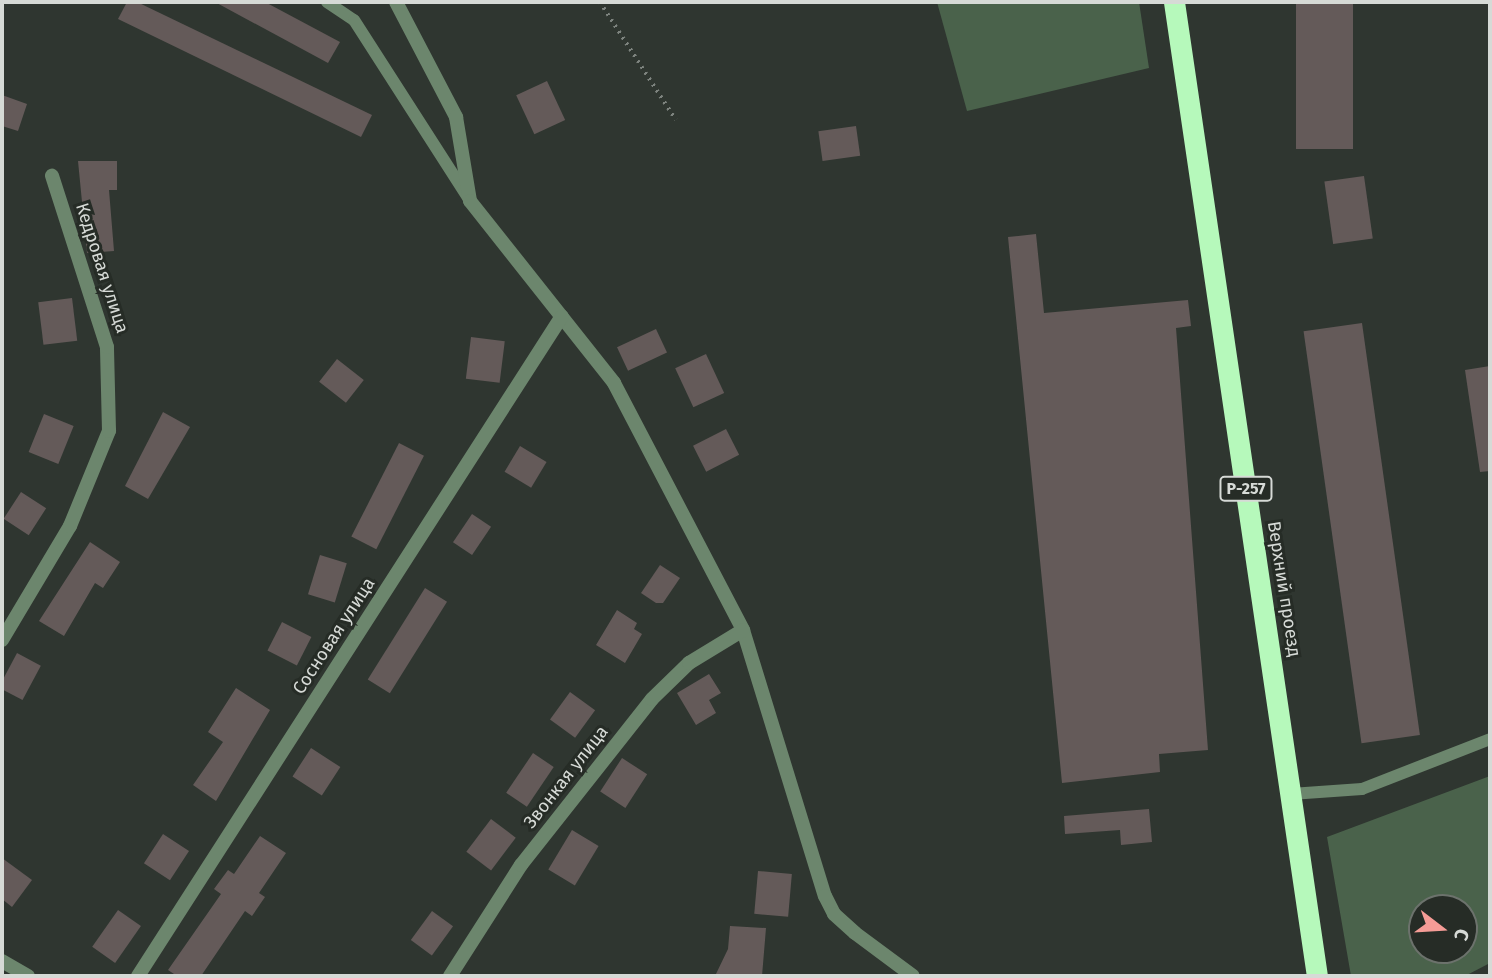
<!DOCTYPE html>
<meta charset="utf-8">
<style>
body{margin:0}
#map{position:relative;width:1492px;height:978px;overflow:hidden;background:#2f3630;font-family:"Fira Sans",sans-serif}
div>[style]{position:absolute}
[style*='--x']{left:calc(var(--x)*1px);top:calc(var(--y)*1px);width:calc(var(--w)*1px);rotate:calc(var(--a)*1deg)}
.forest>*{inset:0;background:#4a624b}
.building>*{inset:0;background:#645a59;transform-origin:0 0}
.path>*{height:3.5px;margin-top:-1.75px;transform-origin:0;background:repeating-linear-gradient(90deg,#7d837e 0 2px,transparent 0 7px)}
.lane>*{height:12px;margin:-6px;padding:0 6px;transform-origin:6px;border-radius:6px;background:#6c866d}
.street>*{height:14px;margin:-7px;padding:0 7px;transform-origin:7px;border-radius:7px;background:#6c866d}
.highway>*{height:21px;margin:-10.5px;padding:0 10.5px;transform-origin:10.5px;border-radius:10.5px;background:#b6f9bb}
span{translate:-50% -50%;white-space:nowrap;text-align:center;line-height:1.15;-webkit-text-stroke:6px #262c26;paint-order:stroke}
.shield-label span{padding:2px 5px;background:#262c26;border:2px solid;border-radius:5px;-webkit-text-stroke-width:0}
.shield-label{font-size:16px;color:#d6dad6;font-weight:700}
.street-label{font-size:18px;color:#d6dad6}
.frame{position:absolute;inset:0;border:4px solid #d6dad6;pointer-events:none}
.north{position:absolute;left:1408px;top:894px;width:70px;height:70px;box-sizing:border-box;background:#262c26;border:2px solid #6c726c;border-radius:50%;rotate:107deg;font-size:19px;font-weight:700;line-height:28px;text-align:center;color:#d6dad6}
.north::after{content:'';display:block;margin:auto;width:24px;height:32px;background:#f59c96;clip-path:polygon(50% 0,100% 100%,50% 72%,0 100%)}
</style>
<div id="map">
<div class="forest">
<div style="clip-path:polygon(937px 2px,1139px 2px,1149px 68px,967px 111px)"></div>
<div style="clip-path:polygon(evenodd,1490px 776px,1490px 963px,1465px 976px,1351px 976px,1327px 837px,1490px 776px,1422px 908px,1464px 908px,1464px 950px,1422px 950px,1422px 908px)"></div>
</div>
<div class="building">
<div style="clip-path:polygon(127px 2px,137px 2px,372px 115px,361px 137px,118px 19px)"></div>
<div style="clip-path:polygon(215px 2px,265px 2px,340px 42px,328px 63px)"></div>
<div style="left:1296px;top:2px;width:57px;height:147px"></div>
<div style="left:547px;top:81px;width:43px;height:34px;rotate:65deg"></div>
<div style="clip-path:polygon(2px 95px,27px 104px,18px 131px,2px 126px)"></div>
<div style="left:856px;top:126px;width:30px;height:38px;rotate:82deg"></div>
<div style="clip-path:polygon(78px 161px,117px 161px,117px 190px,109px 190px,114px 251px,87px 253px)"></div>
<div style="left:1364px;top:176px;width:63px;height:40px;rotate:82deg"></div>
<div style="clip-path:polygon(1036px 234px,1044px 313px,1188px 300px,1191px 326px,1176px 328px,1208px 750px,1159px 754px,1160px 772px,1062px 783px,1008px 237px)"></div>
<div style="left:72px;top:298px;width:43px;height:34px;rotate:83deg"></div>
<div style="left:1362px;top:323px;width:416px;height:59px;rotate:82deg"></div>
<div style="left:656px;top:329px;width:26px;height:43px;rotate:65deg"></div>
<div style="left:471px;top:337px;width:34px;height:42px;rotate:7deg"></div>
<div style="left:706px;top:354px;width:43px;height:34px;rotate:65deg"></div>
<div style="left:337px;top:359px;width:34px;height:29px;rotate:38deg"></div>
<div style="clip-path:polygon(1490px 366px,1490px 471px,1480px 472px,1465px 370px)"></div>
<div style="clip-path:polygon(163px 412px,190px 427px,148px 499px,125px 486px)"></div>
<div style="left:44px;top:414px;width:32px;height:41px;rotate:22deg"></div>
<div style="left:726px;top:429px;width:29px;height:37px;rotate:63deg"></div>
<div style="left:399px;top:443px;width:28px;height:105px;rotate:27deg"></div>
<div style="left:520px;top:446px;width:31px;height:30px;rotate:31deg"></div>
<div style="left:21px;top:492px;width:30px;height:32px;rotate:33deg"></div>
<div style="left:472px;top:514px;width:23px;height:34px;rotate:34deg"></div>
<div style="clip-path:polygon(90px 542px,120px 562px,103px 588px,95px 583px,64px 636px,39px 621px)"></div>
<div style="left:320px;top:555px;width:28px;height:41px;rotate:17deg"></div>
<div style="clip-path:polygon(660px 565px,680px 578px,663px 603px,656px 603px,641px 593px)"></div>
<div style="left:425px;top:588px;width:26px;height:108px;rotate:32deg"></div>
<div style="clip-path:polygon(617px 610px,637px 623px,634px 629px,642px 634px,625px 663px,596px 645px)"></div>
<div style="left:282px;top:622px;width:33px;height:32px;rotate:27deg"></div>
<div style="left:17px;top:653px;width:27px;height:39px;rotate:28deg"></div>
<div style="clip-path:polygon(709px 674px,721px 693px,709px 700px,716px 713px,696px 725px,677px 693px)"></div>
<div style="clip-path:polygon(236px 688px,270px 710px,216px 801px,193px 785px,223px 742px,208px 732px)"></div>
<div style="left:570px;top:692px;width:31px;height:34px;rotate:36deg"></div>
<div style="left:311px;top:748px;width:35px;height:34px;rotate:33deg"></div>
<div style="left:533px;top:753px;width:25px;height:48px;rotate:34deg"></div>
<div style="left:622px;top:758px;width:30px;height:40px;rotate:33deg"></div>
<div style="clip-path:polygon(1149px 809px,1152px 842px,1121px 845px,1120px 830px,1065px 834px,1064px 816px)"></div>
<div style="left:491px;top:819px;width:31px;height:41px;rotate:37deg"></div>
<div style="left:572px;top:830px;width:31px;height:46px;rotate:31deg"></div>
<div style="left:163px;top:834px;width:31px;height:35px;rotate:33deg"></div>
<div style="clip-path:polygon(260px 836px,286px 853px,259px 893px,265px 897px,252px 916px,245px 911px,201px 976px,177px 976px,168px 970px,221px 894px,214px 889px,228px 870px,234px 874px)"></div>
<div style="clip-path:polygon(2px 858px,32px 880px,12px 907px,2px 899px)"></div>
<div style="left:758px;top:871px;width:34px;height:43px;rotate:5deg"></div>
<div style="left:118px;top:910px;width:28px;height:45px;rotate:35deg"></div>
<div style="left:432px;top:911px;width:26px;height:36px;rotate:36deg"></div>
<div style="clip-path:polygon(730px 926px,766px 928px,762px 976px,715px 976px,728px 949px)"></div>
</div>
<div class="path">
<div style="--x:600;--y:2;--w:140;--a:57.2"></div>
</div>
<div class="lane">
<div style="--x:327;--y:2;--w:32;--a:34"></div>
<div style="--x:354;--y:20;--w:213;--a:57.3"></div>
<div style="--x:1291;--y:794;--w:71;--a:-4"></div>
<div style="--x:1362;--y:789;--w:137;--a:-21.3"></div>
</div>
<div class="street">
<div style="--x:396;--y:2;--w:130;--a:62.4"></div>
<div style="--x:456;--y:117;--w:85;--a:80.5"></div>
<div style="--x:470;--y:201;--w:232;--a:51.6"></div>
<div style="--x:614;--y:383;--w:279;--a:62.4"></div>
<div style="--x:743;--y:630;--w:278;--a:72.9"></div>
<div style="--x:825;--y:896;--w:20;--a:63"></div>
<div style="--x:834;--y:914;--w:28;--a:42"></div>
<div style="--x:855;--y:933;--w:72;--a:36.6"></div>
<div style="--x:2;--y:640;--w:133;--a:-59.2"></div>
<div style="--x:70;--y:526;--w:103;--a:-67.7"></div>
<div style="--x:109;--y:431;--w:84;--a:-91.4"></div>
<div style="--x:107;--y:347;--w:180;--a:-107.8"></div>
<div style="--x:2;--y:961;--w:30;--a:30"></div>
<div style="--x:138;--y:976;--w:784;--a:-57.28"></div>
<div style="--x:450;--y:976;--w:132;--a:-57.4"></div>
<div style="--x:521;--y:865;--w:211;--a:-51.7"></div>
<div style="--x:652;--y:699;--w:52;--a:-44.2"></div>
<div style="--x:689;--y:663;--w:63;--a:-31.4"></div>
</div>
<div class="highway">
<div style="--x:1174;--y:2;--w:984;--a:81.65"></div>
</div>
<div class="shield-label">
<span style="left:1246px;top:489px">Р-257</span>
</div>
<div class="street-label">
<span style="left:102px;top:268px;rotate:72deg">Кедровая улица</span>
<span style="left:1284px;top:589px;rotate:81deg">Верхний проезд</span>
<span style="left:334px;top:636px;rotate:-57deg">Сосновая улица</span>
<span style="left:566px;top:777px;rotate:-52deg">Звонкая улица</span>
</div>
<div class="frame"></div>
<div class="north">С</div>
</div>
